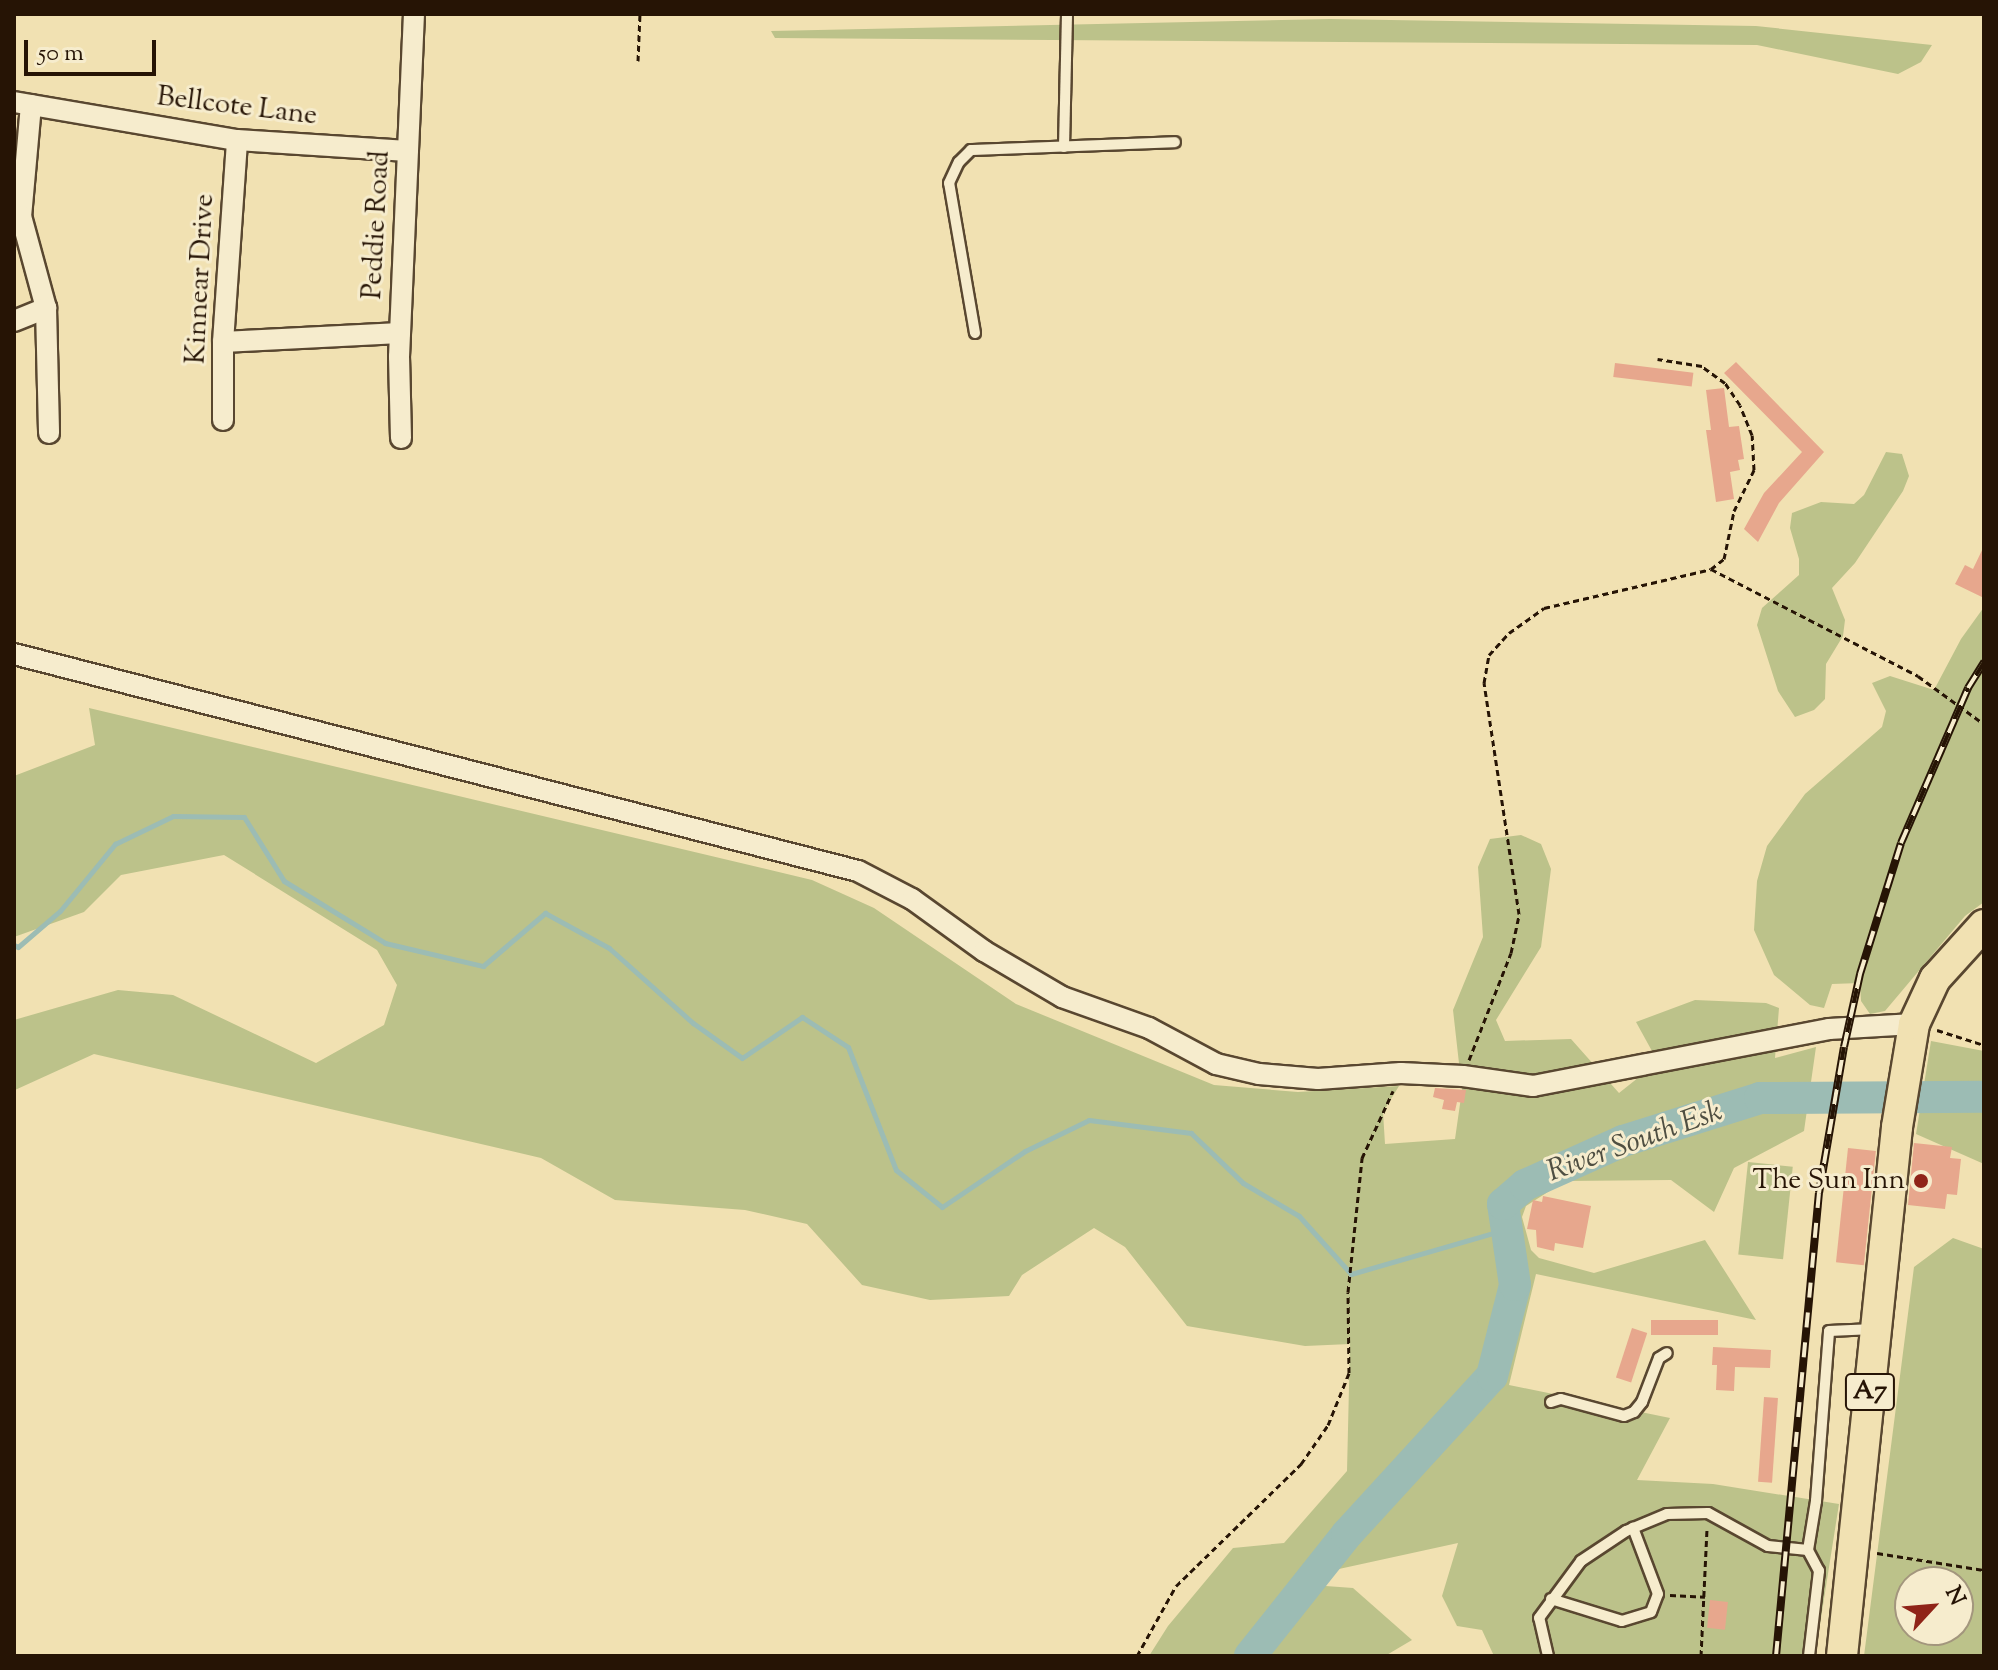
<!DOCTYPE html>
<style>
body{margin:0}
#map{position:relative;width:1998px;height:1670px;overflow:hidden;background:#f1e1b2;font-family:"Sorts Mill Goudy",serif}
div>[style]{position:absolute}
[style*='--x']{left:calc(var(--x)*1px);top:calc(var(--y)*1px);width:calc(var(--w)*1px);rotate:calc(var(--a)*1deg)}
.green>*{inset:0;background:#bcc28a;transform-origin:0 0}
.stream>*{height:5px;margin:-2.5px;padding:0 2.5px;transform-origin:2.5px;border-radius:2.5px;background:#9cbcb4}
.river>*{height:32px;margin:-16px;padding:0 16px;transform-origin:16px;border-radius:16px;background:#9cbcb4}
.building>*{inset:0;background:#e7a78d;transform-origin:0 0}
.path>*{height:3px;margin-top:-1.5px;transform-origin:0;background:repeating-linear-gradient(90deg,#261405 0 6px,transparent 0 10px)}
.roads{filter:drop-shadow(2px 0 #594730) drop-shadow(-2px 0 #594730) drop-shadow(0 2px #594730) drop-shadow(0 -2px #594730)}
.service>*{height:10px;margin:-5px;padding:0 5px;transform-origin:5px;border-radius:5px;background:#f6eccd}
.minor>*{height:20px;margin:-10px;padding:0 10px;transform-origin:10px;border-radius:10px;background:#f6eccd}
.primary>*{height:30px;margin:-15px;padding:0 15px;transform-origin:15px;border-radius:15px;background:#f1e1b2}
.rail>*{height:8px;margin-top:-4px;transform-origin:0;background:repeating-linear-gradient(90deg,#f6eccd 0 15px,#261405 0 30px);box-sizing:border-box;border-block:2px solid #261405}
.dots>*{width:22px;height:22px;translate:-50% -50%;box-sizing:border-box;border:4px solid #f6eccd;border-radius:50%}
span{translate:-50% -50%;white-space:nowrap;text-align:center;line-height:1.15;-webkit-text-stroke:6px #f6eccd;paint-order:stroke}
.shield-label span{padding:2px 6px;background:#f6eccd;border:2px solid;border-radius:6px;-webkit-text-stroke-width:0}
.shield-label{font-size:26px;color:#261405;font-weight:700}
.street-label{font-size:28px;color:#261405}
.poi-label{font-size:28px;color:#261405}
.right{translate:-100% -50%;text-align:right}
.water-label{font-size:30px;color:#4f4f42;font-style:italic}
.frame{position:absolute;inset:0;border:16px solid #261405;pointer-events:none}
.north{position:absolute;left:1894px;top:1566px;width:80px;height:80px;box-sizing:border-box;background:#f6eccd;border:2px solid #a3967d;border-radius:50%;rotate:64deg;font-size:22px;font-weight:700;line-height:32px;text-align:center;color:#261405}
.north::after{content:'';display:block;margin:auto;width:28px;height:36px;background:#8f2418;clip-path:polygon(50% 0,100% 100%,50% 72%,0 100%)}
.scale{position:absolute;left:24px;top:40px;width:132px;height:36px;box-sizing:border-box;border:4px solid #261405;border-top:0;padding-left:10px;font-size:24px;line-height:28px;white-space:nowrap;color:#261405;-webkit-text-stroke:6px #f6eccd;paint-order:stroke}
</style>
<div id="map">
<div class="green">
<div style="clip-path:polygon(1330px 19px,1756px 26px,1932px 45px,1921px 62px,1898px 74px,1757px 45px,775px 38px,771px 31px)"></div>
<div style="clip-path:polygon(1886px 452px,1902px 454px,1909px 476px,1903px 491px,1855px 563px,1832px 588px,1845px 620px,1843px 636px,1826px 664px,1825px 699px,1814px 710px,1795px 717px,1778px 691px,1757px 625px,1762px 608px,1799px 575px,1799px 559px,1790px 528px,1792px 513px,1821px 502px,1854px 504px,1864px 495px)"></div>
<div style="clip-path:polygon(1984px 607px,1984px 902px,1965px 916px,1885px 1011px,1870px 1014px,1861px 1001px,1860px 983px,1832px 984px,1824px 1008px,1810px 1005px,1774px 975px,1754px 930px,1757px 881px,1767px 846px,1805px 794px,1882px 727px,1886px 711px,1872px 683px,1890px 676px,1934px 690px,1961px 639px)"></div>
<div style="clip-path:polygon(89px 708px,812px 880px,874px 908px,1016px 1004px,1214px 1085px,1298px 1092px,1399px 1086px,1383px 1112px,1385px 1144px,1455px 1139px,1462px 1090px,1453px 1010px,1483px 937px,1478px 867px,1490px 839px,1521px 835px,1541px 844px,1551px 869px,1541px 947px,1496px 1020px,1505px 1041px,1571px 1039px,1619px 1093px,1658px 1062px,1636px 1022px,1695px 1000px,1766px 1003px,1779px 1008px,1775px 1058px,1816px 1047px,1804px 1131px,1734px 1168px,1714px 1212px,1671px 1180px,1565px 1181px,1526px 1206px,1522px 1217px,1531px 1250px,1539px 1258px,1594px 1273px,1705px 1240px,1756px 1320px,1536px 1274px,1509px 1385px,1670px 1418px,1637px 1480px,1713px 1484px,1839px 1504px,1815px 1656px,1494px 1656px,1482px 1630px,1457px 1626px,1442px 1596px,1458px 1543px,1316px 1574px,1247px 1656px,1149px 1656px,1168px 1626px,1233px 1548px,1284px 1543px,1347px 1471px,1350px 1344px,1305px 1346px,1187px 1326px,1125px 1247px,1094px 1228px,1022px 1275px,1009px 1296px,930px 1300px,862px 1285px,807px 1224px,745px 1210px,615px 1200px,541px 1158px,94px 1054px,15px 1090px,14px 1020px,118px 990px,173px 995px,316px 1063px,384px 1025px,397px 985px,377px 950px,224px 855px,121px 875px,84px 912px,14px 937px,14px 776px,95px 745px)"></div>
<div style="clip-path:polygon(1931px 1041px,1984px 1051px,1984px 1164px,1916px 1134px)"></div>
<div style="left:1748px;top:1162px;width:45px;height:93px;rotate:6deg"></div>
<div style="clip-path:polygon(evenodd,1953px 1238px,1984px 1249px,1984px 1656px,1864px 1656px,1914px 1267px,1953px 1238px,1910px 1582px,1958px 1582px,1958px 1630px,1910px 1630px,1910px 1582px)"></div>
<div style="clip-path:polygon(1312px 1585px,1353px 1588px,1412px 1640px,1385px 1656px,1259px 1656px)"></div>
</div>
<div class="stream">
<div style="--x:14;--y:945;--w:4;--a:27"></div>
<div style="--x:18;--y:947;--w:55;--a:-40.6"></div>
<div style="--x:60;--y:911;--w:87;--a:-50.6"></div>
<div style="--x:115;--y:844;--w:64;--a:-25.8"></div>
<div style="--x:173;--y:816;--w:71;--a:0.8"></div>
<div style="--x:244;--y:817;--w:75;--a:58"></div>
<div style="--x:284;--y:881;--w:119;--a:31.5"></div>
<div style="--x:385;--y:943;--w:101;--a:13.2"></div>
<div style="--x:483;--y:966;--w:82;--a:-40.5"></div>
<div style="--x:545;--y:913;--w:73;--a:28.7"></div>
<div style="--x:609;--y:948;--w:113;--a:41.8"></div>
<div style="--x:693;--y:1023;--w:60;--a:35.5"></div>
<div style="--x:742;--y:1058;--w:73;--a:-34.3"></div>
<div style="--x:802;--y:1017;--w:55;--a:33.1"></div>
<div style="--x:848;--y:1047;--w:132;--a:68.7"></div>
<div style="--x:896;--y:1170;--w:59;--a:38.8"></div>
<div style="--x:942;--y:1207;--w:100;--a:-34"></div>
<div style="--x:1025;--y:1151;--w:71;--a:-25.8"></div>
<div style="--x:1089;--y:1120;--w:103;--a:7.3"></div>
<div style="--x:1191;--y:1133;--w:72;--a:43.9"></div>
<div style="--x:1243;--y:1183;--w:65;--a:30.5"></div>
<div style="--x:1299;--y:1216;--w:78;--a:48.1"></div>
<div style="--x:1351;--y:1274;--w:162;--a:-16.1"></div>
</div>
<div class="river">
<div style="--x:1250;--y:1656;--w:156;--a:-51.5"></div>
<div style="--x:1347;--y:1534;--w:214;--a:-47.5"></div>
<div style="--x:1492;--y:1376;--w:94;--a:-75.8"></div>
<div style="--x:1515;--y:1285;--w:82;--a:-98.4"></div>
<div style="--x:1503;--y:1204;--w:29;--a:-41"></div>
<div style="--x:1525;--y:1185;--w:107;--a:-24.2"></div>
<div style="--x:1623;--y:1141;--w:144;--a:-17.4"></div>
<div style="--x:1760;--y:1098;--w:224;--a:-0.3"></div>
</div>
<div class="building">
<div style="clip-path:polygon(1736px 362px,1824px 452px,1779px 503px,1758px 542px,1744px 529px,1764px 493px,1802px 452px,1724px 373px)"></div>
<div style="left:1615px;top:363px;width:79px;height:14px;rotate:7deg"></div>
<div style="clip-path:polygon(1724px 388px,1729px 427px,1739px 426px,1744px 459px,1738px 460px,1740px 470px,1730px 472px,1734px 499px,1716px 502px,1706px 430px,1711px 430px,1706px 390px)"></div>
<div style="clip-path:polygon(1984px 546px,1984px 598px,1955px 584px,1965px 565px,1973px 569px)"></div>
<div style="clip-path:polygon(1435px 1088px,1466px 1090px,1464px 1103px,1457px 1102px,1455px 1111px,1442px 1109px,1444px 1100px,1433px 1097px)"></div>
<div style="clip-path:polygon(1914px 1143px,1952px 1147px,1950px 1158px,1961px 1159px,1957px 1195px,1947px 1194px,1945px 1209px,1908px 1205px)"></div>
<div style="left:1848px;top:1148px;width:28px;height:115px;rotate:6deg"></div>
<div style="clip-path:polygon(1543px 1196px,1591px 1206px,1583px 1248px,1555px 1243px,1554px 1251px,1537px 1247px,1536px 1230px,1527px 1229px,1533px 1200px,1542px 1202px)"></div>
<div style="left:1718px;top:1320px;width:15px;height:67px;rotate:90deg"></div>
<div style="left:1632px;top:1328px;width:16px;height:52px;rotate:18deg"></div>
<div style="clip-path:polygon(1713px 1347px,1771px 1350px,1770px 1368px,1735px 1367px,1734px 1391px,1716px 1390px,1717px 1365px,1712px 1365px)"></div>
<div style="left:1764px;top:1397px;width:14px;height:85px;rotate:4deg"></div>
<div style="left:1710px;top:1600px;width:18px;height:28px;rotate:6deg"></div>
</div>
<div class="path">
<div style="--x:638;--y:61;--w:47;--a:-87.6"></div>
<div style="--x:1711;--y:569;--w:233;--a:27.3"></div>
<div style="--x:1918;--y:676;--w:82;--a:36"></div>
<div style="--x:1937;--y:1030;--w:49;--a:17.7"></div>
<div style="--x:1469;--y:1060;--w:115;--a:-68.6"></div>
<div style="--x:1511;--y:953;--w:40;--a:-78"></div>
<div style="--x:1519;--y:914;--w:234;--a:-98.6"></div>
<div style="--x:1484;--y:683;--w:28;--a:-80"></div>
<div style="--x:1489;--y:655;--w:30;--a:-48"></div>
<div style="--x:1509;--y:633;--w:43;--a:-35.5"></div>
<div style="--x:1544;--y:608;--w:171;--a:-13.1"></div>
<div style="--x:1711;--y:569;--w:16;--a:-38"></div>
<div style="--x:1724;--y:559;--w:49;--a:-78.2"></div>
<div style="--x:1734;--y:511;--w:46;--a:-64"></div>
<div style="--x:1754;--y:470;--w:35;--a:-93"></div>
<div style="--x:1752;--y:435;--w:32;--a:-112"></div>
<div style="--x:1740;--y:405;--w:27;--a:-124"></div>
<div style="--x:1725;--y:383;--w:29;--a:-144"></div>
<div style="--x:1702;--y:366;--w:45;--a:-171"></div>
<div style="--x:1877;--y:1553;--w:108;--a:9"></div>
<div style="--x:1670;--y:1595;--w:35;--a:3"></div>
<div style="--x:1137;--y:1656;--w:80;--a:-60.9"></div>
<div style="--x:1176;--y:1586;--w:175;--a:-44.3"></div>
<div style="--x:1301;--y:1464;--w:47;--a:-55.3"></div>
<div style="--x:1328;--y:1425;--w:56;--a:-68"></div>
<div style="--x:1349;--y:1373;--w:81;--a:-90.7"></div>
<div style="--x:1348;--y:1292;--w:135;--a:-84"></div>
<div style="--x:1362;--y:1158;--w:74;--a:-65.2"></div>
<div style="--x:1701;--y:1656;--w:127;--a:-87.3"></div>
</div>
<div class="roads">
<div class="service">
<div style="--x:1064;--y:147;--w:133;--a:-88.7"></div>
<div style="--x:975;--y:333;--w:152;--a:-99.8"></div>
<div style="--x:949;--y:183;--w:23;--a:-65"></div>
<div style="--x:959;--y:162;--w:17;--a:-45"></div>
<div style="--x:971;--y:150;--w:204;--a:-2.2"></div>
<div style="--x:1551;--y:1402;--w:10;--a:-17"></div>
<div style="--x:1561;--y:1399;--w:65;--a:15.1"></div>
<div style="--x:1624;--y:1416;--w:11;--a:-22"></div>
<div style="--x:1634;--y:1412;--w:13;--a:-51"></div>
<div style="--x:1642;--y:1402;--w:47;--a:-68.9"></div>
<div style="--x:1659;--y:1358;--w:9;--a:-32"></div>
<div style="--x:1551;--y:1599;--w:74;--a:17.2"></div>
<div style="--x:1622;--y:1621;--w:30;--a:-17"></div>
<div style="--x:1651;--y:1612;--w:19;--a:-69"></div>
<div style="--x:1658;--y:1594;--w:71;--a:-110.7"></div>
<div style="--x:1548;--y:1656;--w:39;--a:-103"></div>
<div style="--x:1539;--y:1618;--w:71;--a:-53.6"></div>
<div style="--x:1581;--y:1561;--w:54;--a:-33.7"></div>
<div style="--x:1626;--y:1531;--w:44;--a:-22.5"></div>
<div style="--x:1667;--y:1514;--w:41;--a:-1.4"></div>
<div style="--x:1708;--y:1513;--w:68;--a:28.8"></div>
<div style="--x:1768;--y:1546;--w:40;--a:5.7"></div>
<div style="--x:1809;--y:1656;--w:86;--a:-83.3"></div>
<div style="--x:1819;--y:1571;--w:24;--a:-118"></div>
<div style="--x:1808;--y:1550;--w:50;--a:-80.7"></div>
<div style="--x:1816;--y:1501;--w:170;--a:-85.6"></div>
<div style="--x:1829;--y:1331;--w:45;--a:-2.5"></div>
</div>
<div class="minor">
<div style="--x:14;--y:102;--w:226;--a:9.7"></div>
<div style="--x:237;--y:140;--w:171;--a:3.7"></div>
<div style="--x:31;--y:105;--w:111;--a:95.1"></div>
<div style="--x:21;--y:216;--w:95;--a:74.8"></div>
<div style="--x:46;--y:308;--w:125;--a:88.6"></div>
<div style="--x:14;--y:321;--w:35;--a:-22"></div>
<div style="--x:223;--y:342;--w:177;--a:-2.9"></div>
<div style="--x:223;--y:420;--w:78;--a:-90"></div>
<div style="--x:223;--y:342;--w:202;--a:-86"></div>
<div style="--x:401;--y:438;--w:81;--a:-91.4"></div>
<div style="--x:399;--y:357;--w:343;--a:-87.5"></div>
<div style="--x:14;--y:654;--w:871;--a:14.42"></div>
<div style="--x:858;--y:871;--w:61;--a:27.4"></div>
<div style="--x:912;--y:899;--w:89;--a:35.8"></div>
<div style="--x:984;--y:951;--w:91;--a:30.5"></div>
<div style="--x:1062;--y:997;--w:92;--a:19.6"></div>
<div style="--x:1149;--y:1028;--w:76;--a:28.2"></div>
<div style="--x:1216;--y:1064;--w:44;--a:13.1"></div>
<div style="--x:1259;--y:1074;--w:59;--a:4.8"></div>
<div style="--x:1318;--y:1079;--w:83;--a:-4.1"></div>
<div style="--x:1401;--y:1073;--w:62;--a:2.8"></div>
<div style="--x:1463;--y:1076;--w:71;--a:8.1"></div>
<div style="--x:1533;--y:1086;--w:301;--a:-10.9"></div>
<div style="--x:1829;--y:1029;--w:85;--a:-3.4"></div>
</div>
<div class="primary">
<div style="--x:1842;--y:1656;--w:532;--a:-84.06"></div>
<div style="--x:1897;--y:1127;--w:104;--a:-80.6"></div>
<div style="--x:1914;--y:1024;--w:50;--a:-65"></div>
<div style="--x:1935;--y:979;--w:73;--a:-47.8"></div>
</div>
</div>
<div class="rail">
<div style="--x:1776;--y:1656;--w:465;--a:-84.7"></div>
<div style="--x:1819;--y:1193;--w:148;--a:-80.3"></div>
<div style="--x:1844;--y:1047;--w:75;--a:-77.6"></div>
<div style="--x:1860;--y:974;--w:137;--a:-72.6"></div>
<div style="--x:1901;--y:843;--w:169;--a:-66.6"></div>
<div style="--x:1968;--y:688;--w:31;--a:-58"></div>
</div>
<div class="dots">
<div style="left:1921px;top:1181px;background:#8f2418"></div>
</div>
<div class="shield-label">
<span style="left:1870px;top:1392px">A7</span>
</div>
<div class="street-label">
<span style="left:237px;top:107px;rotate:7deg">Bellcote Lane</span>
<span style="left:377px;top:225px;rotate:-87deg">Peddie Road</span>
<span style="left:201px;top:279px;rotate:-87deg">Kinnear Drive</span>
</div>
<div class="poi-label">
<span class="right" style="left:1905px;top:1181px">The Sun Inn</span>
</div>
<div class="water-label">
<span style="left:1635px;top:1143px;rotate:-20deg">River South Esk</span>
</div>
<div class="frame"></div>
<div class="north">N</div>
<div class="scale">50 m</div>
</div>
